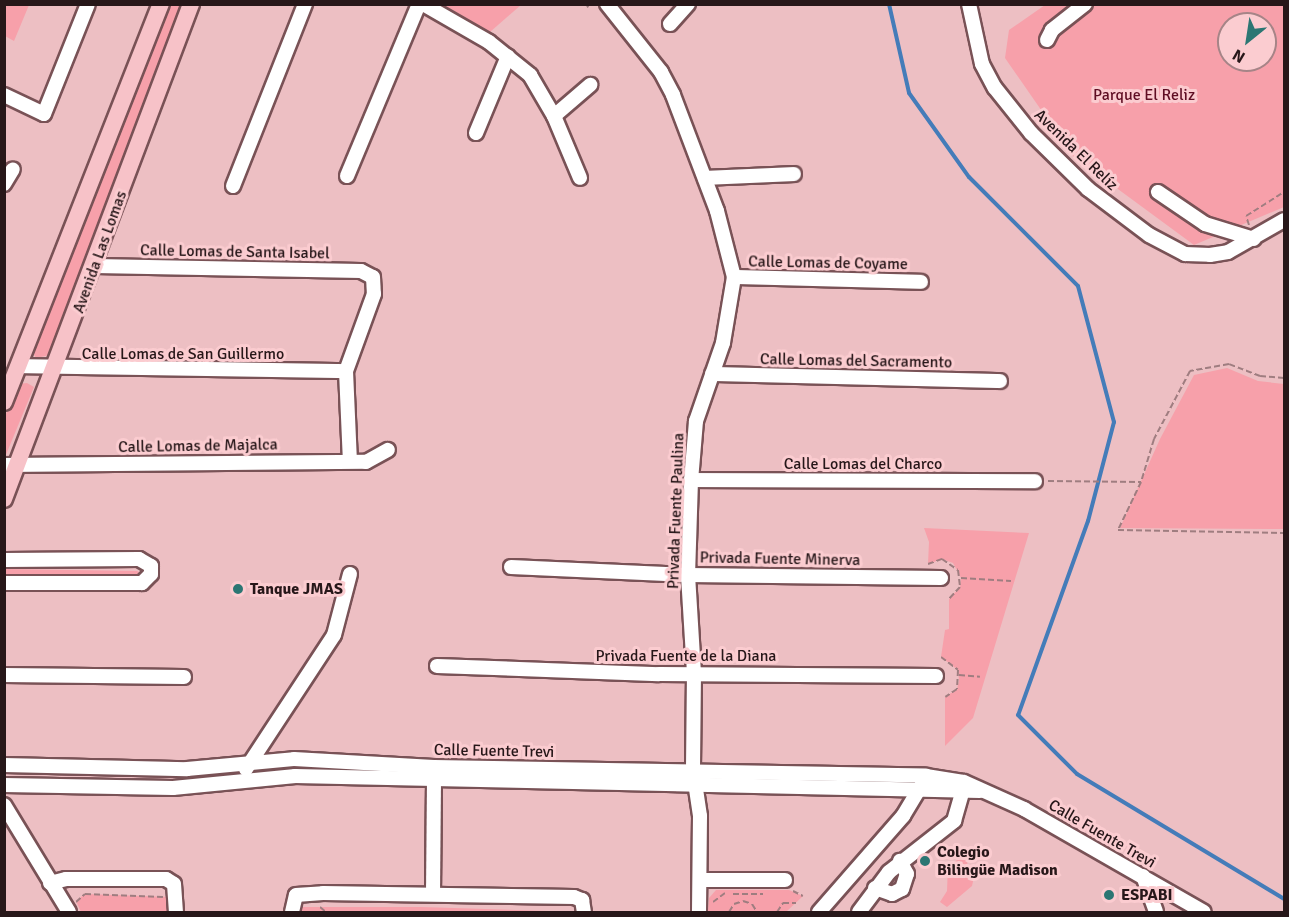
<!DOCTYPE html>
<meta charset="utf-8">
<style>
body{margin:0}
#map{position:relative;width:1289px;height:917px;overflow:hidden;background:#edbfc3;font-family:Signika,sans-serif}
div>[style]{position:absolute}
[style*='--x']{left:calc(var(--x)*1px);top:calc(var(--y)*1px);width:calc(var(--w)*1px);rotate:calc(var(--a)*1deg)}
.green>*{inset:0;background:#f7a0aa}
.stream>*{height:4px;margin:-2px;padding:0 2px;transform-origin:2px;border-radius:2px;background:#447cb9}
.path>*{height:2px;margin-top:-1px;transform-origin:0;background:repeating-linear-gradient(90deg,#9f7d80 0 6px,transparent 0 9px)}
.roads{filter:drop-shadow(2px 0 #795256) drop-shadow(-2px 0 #795256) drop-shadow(0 2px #795256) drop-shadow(0 -2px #795256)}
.minor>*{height:14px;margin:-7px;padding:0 7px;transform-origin:7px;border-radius:7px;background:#fff}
.major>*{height:16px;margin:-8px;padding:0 8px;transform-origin:8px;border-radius:8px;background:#f7c2c8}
.dots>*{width:16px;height:16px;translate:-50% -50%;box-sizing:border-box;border:3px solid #fbccd0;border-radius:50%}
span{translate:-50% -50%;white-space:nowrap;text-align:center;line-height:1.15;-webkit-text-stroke:6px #fbccd0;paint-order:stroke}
.park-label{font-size:16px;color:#5f0d23}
.street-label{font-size:16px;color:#271719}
.poi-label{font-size:16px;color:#271719;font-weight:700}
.left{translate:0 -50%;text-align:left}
.frame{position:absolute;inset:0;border:6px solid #271719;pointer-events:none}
.north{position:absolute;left:1217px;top:12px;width:60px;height:60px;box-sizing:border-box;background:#fbccd0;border:2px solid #a68487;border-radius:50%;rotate:210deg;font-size:16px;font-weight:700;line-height:24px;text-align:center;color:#271719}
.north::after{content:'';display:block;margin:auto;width:21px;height:27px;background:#2c7673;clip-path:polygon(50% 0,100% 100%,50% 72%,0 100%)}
</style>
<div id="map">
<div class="green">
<div style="clip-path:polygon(5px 4px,29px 5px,14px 41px,5px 36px)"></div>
<div style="clip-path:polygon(166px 5px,183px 5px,50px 355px,36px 358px,33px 353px,65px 265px)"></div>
<div style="clip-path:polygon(441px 5px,521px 5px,490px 32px)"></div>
<div style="clip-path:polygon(evenodd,1045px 5px,1284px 5px,1284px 207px,1194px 245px,1073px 156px,1005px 58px,1009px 30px,1045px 5px,1229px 24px,1265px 24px,1265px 60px,1229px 60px,1229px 24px)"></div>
<div style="clip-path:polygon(1227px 368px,1258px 381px,1284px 384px,1284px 529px,1120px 528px,1160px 439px,1194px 375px)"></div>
<div style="clip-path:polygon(27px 383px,34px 387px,5px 457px,4px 419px,18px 384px)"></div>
<div style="clip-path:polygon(924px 528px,1029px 533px,973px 718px,945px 746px,945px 697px,957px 689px,959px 681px,958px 670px,941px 657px,945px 630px,949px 629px,949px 599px,960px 587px,961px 578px,953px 563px,942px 559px,928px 564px,929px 542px)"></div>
<div style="clip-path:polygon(5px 569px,137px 571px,141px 573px,137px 577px,5px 578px)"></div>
<div style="clip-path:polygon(967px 856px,968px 878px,974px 877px,972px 886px,947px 907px,940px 902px,947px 891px,948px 864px)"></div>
<div style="clip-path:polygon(716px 890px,789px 890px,803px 896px,786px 912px,708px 912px,709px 898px)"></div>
<div style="clip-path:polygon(85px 894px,170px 897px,175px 912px,81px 912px,76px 901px)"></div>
<div style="clip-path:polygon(300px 907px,421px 907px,581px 912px,300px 912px)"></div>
</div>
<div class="stream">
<div style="--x:889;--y:4;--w:91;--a:77.3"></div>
<div style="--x:909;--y:93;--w:103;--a:54.5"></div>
<div style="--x:969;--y:177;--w:154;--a:45"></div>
<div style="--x:1078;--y:286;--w:141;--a:75.2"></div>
<div style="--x:1114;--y:422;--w:102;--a:104.7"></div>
<div style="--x:1088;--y:521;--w:206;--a:109.8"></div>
<div style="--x:1018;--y:715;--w:83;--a:45"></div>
<div style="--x:1077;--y:774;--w:242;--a:31.1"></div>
</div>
<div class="path">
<div style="--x:586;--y:4;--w:4;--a:56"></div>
<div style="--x:1249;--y:225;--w:9;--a:-108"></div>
<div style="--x:1246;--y:216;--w:45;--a:-32.3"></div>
<div style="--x:1284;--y:378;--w:24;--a:-175"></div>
<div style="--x:1260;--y:376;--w:33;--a:-159"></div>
<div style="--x:1229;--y:364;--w:40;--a:170"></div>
<div style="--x:1190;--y:371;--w:77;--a:117.9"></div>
<div style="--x:1154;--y:439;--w:45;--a:106.8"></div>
<div style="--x:1141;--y:482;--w:53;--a:115.6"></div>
<div style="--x:1118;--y:530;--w:166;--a:1"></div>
<div style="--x:1048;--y:481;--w:93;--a:0.6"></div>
<div style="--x:928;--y:564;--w:15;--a:-20"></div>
<div style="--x:942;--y:559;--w:19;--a:35"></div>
<div style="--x:958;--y:570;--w:17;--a:83"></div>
<div style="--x:960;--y:587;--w:16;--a:133"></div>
<div style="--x:961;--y:578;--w:50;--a:3.4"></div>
<div style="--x:941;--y:657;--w:21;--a:37"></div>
<div style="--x:958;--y:670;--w:19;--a:93"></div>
<div style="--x:957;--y:689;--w:14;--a:146"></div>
<div style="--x:959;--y:675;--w:21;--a:5"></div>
<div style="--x:793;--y:891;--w:11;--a:27"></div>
<div style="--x:733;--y:894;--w:30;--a:0"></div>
<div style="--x:76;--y:902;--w:12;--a:-42"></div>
<div style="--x:85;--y:894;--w:78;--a:2.2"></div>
<div style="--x:713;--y:902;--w:15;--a:-37"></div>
<div style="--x:320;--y:907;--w:8;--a:40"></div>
<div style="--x:729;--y:912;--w:9;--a:-58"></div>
<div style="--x:734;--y:904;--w:9;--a:-18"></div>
<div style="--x:743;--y:901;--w:9;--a:18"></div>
<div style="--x:752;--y:904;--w:9;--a:58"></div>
<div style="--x:777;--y:912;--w:11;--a:-56"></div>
<div style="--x:783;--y:903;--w:13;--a:0"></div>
</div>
<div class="roads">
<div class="minor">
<div style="--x:423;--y:4;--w:76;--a:29.9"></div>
<div style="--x:489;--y:42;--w:53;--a:38.8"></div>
<div style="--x:530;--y:75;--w:48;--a:59.7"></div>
<div style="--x:554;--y:116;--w:67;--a:67.2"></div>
<div style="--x:607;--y:4;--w:87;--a:51.5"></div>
<div style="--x:661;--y:72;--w:26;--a:62"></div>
<div style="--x:673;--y:95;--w:124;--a:69.2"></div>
<div style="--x:717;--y:211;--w:68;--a:75.6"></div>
<div style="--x:734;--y:277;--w:67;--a:99.5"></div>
<div style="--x:723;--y:343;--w:83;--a:109.1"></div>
<div style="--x:696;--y:421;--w:59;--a:94.8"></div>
<div style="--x:691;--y:480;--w:95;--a:91.8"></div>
<div style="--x:688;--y:575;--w:97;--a:86.5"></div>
<div style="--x:694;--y:672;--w:97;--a:90.6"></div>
<div style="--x:693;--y:769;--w:48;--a:81.5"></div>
<div style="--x:700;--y:816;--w:96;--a:90.6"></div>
<div style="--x:969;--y:4;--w:61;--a:77.8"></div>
<div style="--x:982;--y:64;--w:27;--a:62"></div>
<div style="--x:995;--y:88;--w:58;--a:51.3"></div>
<div style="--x:1031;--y:133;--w:80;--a:44.5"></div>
<div style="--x:1088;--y:189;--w:76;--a:37"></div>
<div style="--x:1149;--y:235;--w:41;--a:27.8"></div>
<div style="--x:1185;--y:254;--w:25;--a:2"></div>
<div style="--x:1210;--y:255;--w:18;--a:-9"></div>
<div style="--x:1228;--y:252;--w:64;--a:-29.7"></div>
<div style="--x:670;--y:24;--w:27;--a:-48"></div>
<div style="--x:1047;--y:40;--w:11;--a:-63"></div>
<div style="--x:1052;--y:30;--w:42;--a:-38.2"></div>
<div style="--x:4;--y:95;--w:44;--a:25.4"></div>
<div style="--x:44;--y:114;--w:118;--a:-68.2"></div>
<div style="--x:554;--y:116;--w:48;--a:-40.7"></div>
<div style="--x:476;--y:133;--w:83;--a:-67.4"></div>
<div style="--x:347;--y:176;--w:186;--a:-67.3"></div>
<div style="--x:705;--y:178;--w:89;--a:-2.6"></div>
<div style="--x:4;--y:184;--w:17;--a:-59"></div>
<div style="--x:233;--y:186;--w:196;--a:-68.4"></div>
<div style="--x:1158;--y:192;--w:57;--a:34.2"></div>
<div style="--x:1205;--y:224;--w:51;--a:17"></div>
<div style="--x:95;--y:266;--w:266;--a:1.1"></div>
<div style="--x:361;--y:271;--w:13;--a:27"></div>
<div style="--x:373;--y:277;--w:17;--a:87"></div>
<div style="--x:374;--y:294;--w:82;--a:110"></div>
<div style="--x:346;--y:371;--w:90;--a:87.5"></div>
<div style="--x:734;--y:277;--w:187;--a:1.5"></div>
<div style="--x:19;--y:366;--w:327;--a:0.9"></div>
<div style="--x:712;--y:374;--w:288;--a:1.4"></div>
<div style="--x:4;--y:465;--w:362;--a:-0.5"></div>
<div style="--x:366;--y:462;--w:25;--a:-29"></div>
<div style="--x:691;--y:480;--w:344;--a:0.2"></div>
<div style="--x:4;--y:560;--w:135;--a:-0.4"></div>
<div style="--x:139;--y:559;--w:14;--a:30"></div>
<div style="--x:151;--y:566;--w:8;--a:90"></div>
<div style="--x:151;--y:574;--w:13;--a:135"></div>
<div style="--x:142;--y:583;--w:138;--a:180"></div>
<div style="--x:511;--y:567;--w:177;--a:2.6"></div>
<div style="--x:688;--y:575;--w:253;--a:0.7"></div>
<div style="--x:437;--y:666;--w:222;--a:2.1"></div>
<div style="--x:659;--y:674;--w:277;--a:0.4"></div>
<div style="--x:4;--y:675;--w:180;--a:0.6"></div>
<div style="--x:4;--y:765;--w:183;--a:1.3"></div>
<div style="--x:187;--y:769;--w:107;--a:-5.3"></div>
<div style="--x:294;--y:759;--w:140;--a:3.3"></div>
<div style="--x:434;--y:767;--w:492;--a:1"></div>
<div style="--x:926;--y:776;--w:38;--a:9"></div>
<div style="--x:964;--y:782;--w:66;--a:24.2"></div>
<div style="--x:1024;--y:809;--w:207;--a:29.8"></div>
<div style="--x:246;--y:769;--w:160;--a:-56.7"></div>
<div style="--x:334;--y:635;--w:63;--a:-75.3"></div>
<div style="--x:4;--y:785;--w:169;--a:1"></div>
<div style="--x:173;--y:788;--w:123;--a:-5.6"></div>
<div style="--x:295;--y:776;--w:685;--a:1.25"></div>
<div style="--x:4;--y:805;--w:125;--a:58.7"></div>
<div style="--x:1143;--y:876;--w:38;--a:70"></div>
<div style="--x:700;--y:880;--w:85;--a:0"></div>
<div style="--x:50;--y:883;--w:16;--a:-14"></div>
<div style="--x:66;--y:879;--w:100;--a:0"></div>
<div style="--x:166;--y:879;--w:9;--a:32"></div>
<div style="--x:174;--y:884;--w:28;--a:86"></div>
<div style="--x:875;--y:888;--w:18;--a:19"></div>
<div style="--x:892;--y:894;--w:11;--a:-27"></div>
<div style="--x:902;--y:889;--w:16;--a:-72"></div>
<div style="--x:907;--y:874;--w:15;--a:-118"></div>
<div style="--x:433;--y:894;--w:122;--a:-89.5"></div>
<div style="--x:292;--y:912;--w:17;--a:-77"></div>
<div style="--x:296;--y:895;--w:27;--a:-4"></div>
<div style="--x:323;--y:893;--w:251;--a:0.9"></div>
<div style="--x:574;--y:897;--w:9;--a:21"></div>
<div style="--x:582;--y:900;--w:12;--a:81"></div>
<div style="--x:819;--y:912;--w:128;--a:-48.8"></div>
<div style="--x:903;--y:816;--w:41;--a:-59"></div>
<div style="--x:859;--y:912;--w:50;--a:-53.1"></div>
<div style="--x:889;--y:872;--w:83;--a:-38.1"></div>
<div style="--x:954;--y:821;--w:37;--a:-74"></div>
</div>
<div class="major">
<div style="--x:4;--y:402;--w:428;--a:-68.5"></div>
<div style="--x:4;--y:499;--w:529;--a:-69.3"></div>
</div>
</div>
<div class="dots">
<div style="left:238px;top:589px;background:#2c7673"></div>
<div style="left:925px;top:861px;background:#2c7673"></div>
<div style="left:1109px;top:895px;background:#2c7673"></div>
</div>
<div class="park-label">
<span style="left:1144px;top:95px">Parque El Reliz</span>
</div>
<div class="street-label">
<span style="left:1076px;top:150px;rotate:44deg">Avenida El Relíz</span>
<span style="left:100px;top:252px;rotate:-70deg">Avenida Las Lomas</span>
<span style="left:235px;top:252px;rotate:1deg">Calle Lomas de Santa Isabel</span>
<span style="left:828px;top:263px;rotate:1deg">Calle Lomas de Coyame</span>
<span style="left:183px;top:354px">Calle Lomas de San Guillermo</span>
<span style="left:856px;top:361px;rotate:1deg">Calle Lomas del Sacramento</span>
<span style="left:198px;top:446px;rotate:-1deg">Calle Lomas de Majalca</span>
<span style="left:863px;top:464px">Calle Lomas del Charco</span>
<span style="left:676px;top:511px;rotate:-88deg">Privada Fuente Paulina</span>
<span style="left:780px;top:559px;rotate:1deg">Privada Fuente Minerva</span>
<span style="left:686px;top:656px">Privada Fuente de la Diana</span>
<span style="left:494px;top:751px;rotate:1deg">Calle Fuente Trevi</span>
<span style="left:1102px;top:834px;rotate:30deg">Calle Fuente Trevi</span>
</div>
<div class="poi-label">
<span class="left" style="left:250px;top:589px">Tanque JMAS</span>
<span class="left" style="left:937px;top:861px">Colegio<br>Bilingüe Madison</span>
<span class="left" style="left:1121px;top:895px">ESPABI</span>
</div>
<div class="frame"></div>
<div class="north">N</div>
</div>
